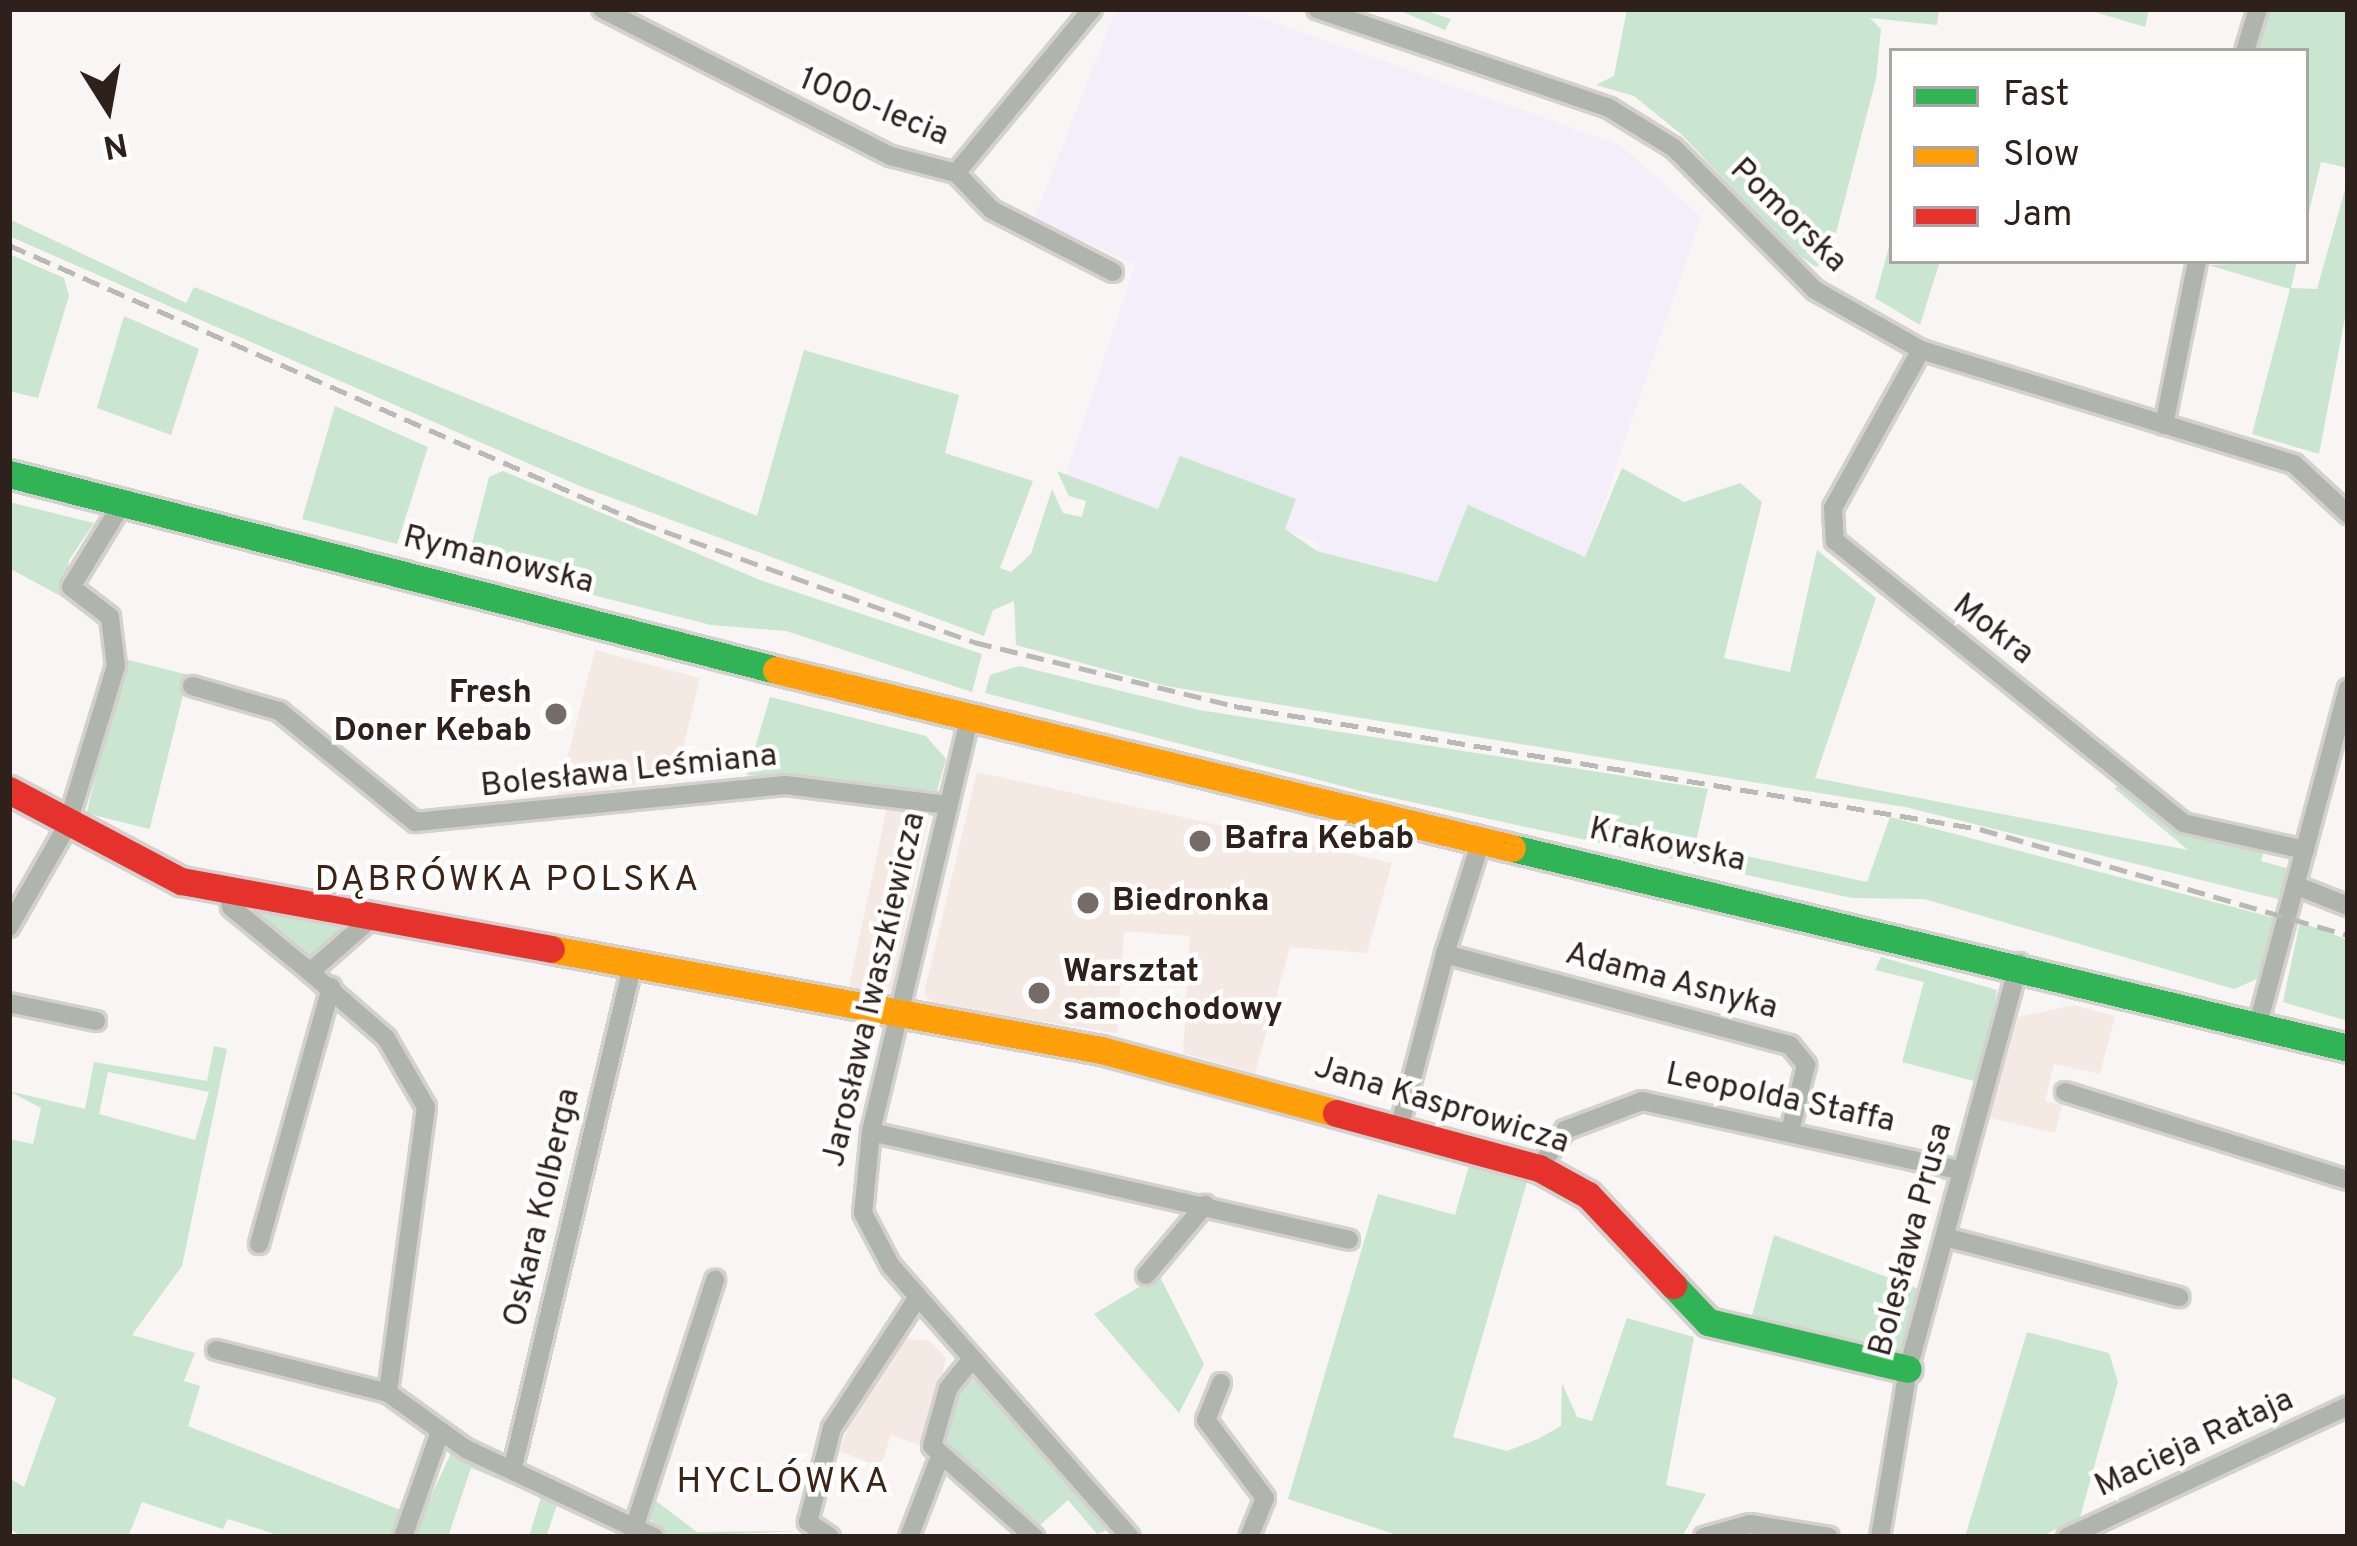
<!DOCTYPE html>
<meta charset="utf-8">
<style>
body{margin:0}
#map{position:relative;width:2357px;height:1546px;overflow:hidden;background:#f9f5f4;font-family:Overpass,sans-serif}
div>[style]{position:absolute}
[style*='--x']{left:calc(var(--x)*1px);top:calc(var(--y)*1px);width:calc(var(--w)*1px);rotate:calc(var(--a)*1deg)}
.built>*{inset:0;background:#f5e9e4;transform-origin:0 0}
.industrial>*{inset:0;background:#f3eefa}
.green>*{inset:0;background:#cae5d0;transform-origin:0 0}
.roads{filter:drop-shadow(3px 0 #d4d0ce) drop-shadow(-3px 0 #d4d0ce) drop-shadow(0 3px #d4d0ce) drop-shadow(0 -3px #d4d0ce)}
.street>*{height:18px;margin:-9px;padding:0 9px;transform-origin:9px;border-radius:9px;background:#afb4ac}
.fast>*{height:27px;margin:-13.5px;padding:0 13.5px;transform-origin:13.5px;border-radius:13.5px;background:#30b455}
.slow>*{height:27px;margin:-13.5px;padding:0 13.5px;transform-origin:13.5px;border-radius:13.5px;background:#ff9f0a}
.jam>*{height:27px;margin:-13.5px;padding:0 13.5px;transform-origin:13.5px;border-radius:13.5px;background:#e5322d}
.rail>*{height:4.5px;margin-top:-2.25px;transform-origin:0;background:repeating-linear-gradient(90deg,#b9b9b5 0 18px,transparent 0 27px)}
.dots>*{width:33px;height:33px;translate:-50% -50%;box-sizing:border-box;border:6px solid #fff;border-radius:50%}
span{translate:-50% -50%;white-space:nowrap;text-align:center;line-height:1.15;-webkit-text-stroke:9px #fff;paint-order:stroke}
.street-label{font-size:33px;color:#2e211b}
.poi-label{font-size:33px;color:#2e211b;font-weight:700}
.right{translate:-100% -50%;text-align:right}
.left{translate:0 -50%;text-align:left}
.neighbourhood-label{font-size:36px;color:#3d2316;letter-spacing:3px}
.frame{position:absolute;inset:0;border:12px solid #2e211b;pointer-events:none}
.legend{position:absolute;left:1889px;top:48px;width:420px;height:216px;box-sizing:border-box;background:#fff;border:3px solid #aba6a4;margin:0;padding:15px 21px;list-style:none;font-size:36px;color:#2e211b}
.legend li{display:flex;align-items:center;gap:24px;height:60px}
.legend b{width:60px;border:3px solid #aba6a4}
.north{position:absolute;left:48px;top:48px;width:120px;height:120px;-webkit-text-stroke:9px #fff;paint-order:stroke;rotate:169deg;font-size:33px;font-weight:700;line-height:48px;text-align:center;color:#2e211b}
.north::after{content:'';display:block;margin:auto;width:42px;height:54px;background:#2e211b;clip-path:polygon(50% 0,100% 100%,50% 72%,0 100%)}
</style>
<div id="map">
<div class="built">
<div style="clip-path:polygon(595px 650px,700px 678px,676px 778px,557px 798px)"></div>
<div style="clip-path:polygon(977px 772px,1392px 863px,1367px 953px,1290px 947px,1255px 1073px,1183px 1053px,1190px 936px,1124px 931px,1117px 1033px,935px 1006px,924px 993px)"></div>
<div style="left:889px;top:798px;width:43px;height:200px;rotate:12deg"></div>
<div style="clip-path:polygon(2074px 1005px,2115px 1016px,2100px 1074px,2054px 1064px,2045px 1101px,2062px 1105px,2055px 1133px,1990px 1118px,2018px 1017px)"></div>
<div style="clip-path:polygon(903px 1338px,930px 1341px,946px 1358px,927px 1448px,891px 1435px,880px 1467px,840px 1451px,863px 1382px)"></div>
</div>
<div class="industrial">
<div style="clip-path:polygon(1116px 9px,1235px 9px,1620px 145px,1701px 217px,1585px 558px,1437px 582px,1315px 550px,1321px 544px,1284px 529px,1295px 499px,1181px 457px,1159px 509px,1066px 474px,1135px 264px,1034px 219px)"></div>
</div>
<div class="green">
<div style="clip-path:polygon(1396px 9px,1421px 9px,1451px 19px,1445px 30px)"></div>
<div style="clip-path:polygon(1627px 9px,1939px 9px,1937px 25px,1870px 18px,1881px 29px,1876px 79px,1829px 260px,1816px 267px,1790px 249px,1682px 135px,1634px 96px,1596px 85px,1614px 76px)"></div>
<div style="clip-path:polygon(2085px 9px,2149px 9px,2145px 27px)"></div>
<div style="clip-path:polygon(2260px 9px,2348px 9px,2348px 168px,2321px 162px,2306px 224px,2306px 51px,2250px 51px)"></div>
<div style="clip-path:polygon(2348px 179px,2348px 302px,2319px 454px,2252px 434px,2290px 289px,2208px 265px,2297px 261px,2291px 288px,2317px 289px)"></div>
<div style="clip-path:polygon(9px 219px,186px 303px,194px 287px,757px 516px,804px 350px,959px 395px,945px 453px,1033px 481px,1000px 568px,1011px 572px,1031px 554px,1052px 489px,1063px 513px,1082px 517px,1086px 501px,1069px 496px,1057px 471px,1158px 509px,1180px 456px,1296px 499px,1285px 529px,1317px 551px,1437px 582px,1468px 505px,1585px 557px,1622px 468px,1684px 502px,1740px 483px,1762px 502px,1724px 658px,1790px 672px,1817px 550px,1876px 598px,1815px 778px,2188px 850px,2114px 788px,2128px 783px,2196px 838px,2265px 847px,2261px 861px,2290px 869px,2282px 900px,1905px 807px,1166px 686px,1016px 645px,1014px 601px,993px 610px,984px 636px,580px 486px,9px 236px)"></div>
<div style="clip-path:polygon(1892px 236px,1892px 261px,1940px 261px,1920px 325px,1875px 298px)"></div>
<div style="clip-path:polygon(9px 254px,64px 278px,69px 296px,38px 398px,9px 391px)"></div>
<div style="clip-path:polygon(124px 316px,199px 349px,171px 435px,97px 408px)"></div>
<div style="clip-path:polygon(335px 406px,428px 447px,397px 544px,302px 519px)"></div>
<div style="clip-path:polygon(503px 471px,760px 580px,982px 654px,972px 692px,786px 631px,711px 625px,467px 563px,489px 477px)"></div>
<div style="clip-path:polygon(9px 502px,94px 523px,69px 560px,64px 598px,9px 568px)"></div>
<div style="left:125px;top:659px;width:65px;height:159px;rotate:14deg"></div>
<div style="clip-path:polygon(1019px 666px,1199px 710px,1708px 789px,1695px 845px,1867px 882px,1890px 817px,2275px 918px,2257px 979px,2234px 989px,1924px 899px,1852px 898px,1361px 791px,985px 693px,990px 675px)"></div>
<div style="clip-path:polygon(770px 697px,926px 736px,946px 759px,937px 791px,747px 775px)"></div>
<div style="clip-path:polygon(242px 906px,344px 922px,346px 926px,305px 960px)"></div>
<div style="clip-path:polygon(2300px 922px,2348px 940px,2348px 1021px,2283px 1002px)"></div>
<div style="clip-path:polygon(1881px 957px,1997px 990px,1981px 1083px,1902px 1062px,1924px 982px,1875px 970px)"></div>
<div style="clip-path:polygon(evenodd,214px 1046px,227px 1049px,182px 1266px,132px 1335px,195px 1353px,184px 1381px,200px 1386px,188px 1426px,403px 1511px,394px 1537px,284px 1537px,228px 1519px,223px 1529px,142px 1502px,128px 1537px,24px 1537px,9px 1529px,9px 1478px,24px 1487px,56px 1398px,9px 1376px,9px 1139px,33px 1144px,41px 1108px,9px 1091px,85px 1109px,94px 1062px,207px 1081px,214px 1046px,108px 1072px,209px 1092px,195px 1140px,99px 1114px,108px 1072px)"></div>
<div style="clip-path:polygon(1470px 1162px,1527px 1182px,1453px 1437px,1507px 1451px,1538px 1439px,1561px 1426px,1562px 1383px,1577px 1417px,1592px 1421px,1627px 1318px,1694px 1337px,1666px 1485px,1706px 1494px,1682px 1537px,1403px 1537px,1288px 1499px,1378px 1194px,1455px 1215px)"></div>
<div style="clip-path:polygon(1774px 1235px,1919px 1289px,1901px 1350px,1750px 1323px)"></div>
<div style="clip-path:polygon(1159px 1275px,1204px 1364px,1179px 1413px,1094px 1314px)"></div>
<div style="clip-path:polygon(2027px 1332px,2109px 1353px,2118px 1382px,2080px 1517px,2040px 1537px,1965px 1537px)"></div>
<div style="clip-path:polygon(968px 1380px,981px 1381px,1107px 1530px,1097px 1534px,1068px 1500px,1038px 1527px,946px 1459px,946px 1410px)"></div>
<div style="clip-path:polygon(452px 1451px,559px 1499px,546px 1537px,529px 1537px,541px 1497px,471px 1468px,448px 1537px,412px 1537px)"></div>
<div style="clip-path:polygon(656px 1501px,697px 1532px,798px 1531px,669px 1537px,648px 1517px)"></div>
</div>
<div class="roads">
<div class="street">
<div style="--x:602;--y:9;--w:324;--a:27"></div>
<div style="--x:891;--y:156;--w:67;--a:14.7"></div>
<div style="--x:1317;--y:9;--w:308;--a:18.7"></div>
<div style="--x:1609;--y:108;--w:76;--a:31.6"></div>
<div style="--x:1674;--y:148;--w:200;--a:45.2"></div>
<div style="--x:1815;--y:290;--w:122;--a:29.5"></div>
<div style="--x:1921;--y:350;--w:390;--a:17"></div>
<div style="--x:2294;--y:464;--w:74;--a:42.8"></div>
<div style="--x:2245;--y:51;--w:44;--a:-72.8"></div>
<div style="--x:956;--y:173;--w:213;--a:-50.3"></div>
<div style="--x:956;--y:173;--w:52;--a:45.8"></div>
<div style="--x:992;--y:210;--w:136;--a:27.1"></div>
<div style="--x:1921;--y:350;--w:181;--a:119.1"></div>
<div style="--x:1833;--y:508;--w:33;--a:87"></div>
<div style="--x:1835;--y:541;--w:448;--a:39"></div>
<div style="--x:2183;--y:823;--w:125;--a:12.5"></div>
<div style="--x:2164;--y:425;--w:167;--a:-78.6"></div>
<div style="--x:192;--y:686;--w:91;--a:16"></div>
<div style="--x:279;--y:711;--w:176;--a:39.2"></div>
<div style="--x:415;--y:822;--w:372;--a:-5.7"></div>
<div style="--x:785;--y:785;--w:165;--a:7"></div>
<div style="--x:969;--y:720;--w:423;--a:103.4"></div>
<div style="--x:871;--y:1132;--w:81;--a:95.6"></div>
<div style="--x:863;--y:1213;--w:60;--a:62.2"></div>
<div style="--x:891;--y:1266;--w:361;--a:48.6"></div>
<div style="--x:1480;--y:844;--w:115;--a:107.7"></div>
<div style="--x:1445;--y:954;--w:357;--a:14.8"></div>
<div style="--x:1790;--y:1045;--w:26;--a:51"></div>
<div style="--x:1806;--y:1065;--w:68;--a:103.6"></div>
<div style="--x:2297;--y:886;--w:55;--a:21.4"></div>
<div style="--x:228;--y:890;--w:17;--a:80"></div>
<div style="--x:231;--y:907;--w:102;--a:39.4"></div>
<div style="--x:374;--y:916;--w:85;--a:138.8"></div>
<div style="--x:310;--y:972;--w:101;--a:41"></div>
<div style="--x:386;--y:1038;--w:80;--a:59.9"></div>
<div style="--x:426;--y:1107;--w:289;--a:97.6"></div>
<div style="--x:9;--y:927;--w:116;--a:-60.1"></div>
<div style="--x:67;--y:826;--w:167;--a:-73"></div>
<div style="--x:116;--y:666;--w:49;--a:-97"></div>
<div style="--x:110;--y:617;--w:49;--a:-142.4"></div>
<div style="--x:71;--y:587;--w:100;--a:-58.5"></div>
<div style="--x:9;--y:1003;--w:89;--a:11.7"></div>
<div style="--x:2258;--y:1024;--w:347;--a:-75"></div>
<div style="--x:2065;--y:1092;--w:296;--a:17.3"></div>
<div style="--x:1399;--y:1128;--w:180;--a:-75.2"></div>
<div style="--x:871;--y:1132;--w:490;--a:12.7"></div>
<div style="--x:1539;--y:1168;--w:46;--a:-55.6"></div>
<div style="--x:1565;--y:1130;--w:82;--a:-20.6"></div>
<div style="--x:1642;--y:1101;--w:328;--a:12.3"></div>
<div style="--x:1945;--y:1237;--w:242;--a:14.4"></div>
<div style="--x:259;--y:1244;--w:267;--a:-74.3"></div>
<div style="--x:1146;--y:1275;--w:92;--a:-49.9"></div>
<div style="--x:216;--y:1350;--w:177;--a:14"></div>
<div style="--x:388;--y:1393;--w:96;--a:35.7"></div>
<div style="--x:466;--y:1449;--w:208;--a:25.1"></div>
<div style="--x:972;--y:1359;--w:38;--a:129"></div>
<div style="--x:948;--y:1389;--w:59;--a:105.7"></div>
<div style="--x:932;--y:1446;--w:137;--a:41.7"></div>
<div style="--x:1221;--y:1383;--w:40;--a:112"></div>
<div style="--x:1206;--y:1420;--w:98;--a:52.9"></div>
<div style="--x:1265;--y:1498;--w:42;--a:112.3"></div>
<div style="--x:513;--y:1467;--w:518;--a:-76.61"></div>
<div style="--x:636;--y:1522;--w:255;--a:-71.9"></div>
<div style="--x:403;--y:1537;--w:111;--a:-70.6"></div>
<div style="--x:830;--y:1537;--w:27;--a:-146"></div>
<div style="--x:808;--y:1522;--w:97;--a:-75.7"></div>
<div style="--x:832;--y:1428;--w:157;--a:-56.7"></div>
<div style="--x:909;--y:1537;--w:80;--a:-68.9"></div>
<div style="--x:1704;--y:1537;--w:48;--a:-15.8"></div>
<div style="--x:1750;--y:1524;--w:80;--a:9.3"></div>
<div style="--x:1880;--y:1537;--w:170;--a:-80.5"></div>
<div style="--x:1908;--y:1369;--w:421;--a:-74.7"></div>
<div style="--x:2067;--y:1537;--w:310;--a:-25"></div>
</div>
<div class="fast">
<div style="--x:9;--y:474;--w:792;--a:14.33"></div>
<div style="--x:1512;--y:848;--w:860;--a:13.45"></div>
<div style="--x:1673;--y:1285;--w:51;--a:46.6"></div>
<div style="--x:1708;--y:1322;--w:205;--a:13.2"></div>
</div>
<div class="slow">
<div style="--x:776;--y:670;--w:757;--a:13.6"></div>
<div style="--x:551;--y:949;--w:559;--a:10.41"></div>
<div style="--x:1101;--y:1050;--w:243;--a:15"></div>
</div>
<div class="jam">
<div style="--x:9;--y:790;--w:195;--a:27.9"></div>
<div style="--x:181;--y:881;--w:376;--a:10.4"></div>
<div style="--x:1336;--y:1113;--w:210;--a:15.2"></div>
<div style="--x:1539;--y:1168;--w:56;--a:28.9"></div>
<div style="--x:1588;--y:1195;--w:124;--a:46.6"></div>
</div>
</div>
<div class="rail">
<div style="--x:9;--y:245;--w:688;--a:23.73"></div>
<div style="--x:639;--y:522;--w:356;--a:19.7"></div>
<div style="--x:974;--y:642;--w:268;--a:13.8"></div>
<div style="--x:1234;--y:706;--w:756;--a:9.36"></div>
<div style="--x:1980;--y:829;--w:383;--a:16.1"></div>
</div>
<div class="dots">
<div style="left:556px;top:714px;background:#756b67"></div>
<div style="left:1200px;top:841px;background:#756b67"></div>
<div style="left:1088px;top:903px;background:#756b67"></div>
<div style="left:1039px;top:993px;background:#756b67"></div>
</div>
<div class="street-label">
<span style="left:873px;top:109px;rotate:22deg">1000-lecia</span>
<span style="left:1787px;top:217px;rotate:44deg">Pomorska</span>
<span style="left:498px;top:562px;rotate:14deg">Rymanowska</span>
<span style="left:1992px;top:631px;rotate:38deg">Mokra</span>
<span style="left:629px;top:773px;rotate:-6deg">Bolesława Leśmiana</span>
<span style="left:1667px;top:847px;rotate:12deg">Krakowska</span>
<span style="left:1671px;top:983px;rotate:15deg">Adama Asnyka</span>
<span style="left:876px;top:990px;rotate:-77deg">Jarosława Iwaszkiewicza</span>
<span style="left:1780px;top:1100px;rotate:12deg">Leopolda Staffa</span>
<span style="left:1441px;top:1107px;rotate:17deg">Jana Kasprowicza</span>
<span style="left:544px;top:1208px;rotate:-77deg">Oskara Kolberga</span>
<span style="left:1913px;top:1240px;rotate:-75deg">Bolesława Prusa</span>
<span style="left:2195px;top:1445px;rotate:-25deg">Macieja Rataja</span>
</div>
<div class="poi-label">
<span class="right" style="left:532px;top:714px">Fresh<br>Doner Kebab</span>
<span class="left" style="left:1224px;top:841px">Bafra Kebab</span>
<span class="left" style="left:1112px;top:903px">Biedronka</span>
<span class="left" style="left:1063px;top:993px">Warsztat<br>samochodowy</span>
</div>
<div class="neighbourhood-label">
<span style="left:508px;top:882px">DĄBRÓWKA POLSKA</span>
<span style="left:784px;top:1484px">HYCLÓWKA</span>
</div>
<div class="frame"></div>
<ul class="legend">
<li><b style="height:15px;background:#30b455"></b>Fast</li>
<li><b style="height:15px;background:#ff9f0a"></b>Slow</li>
<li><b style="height:15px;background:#e5322d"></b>Jam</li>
</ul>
<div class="north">N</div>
</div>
